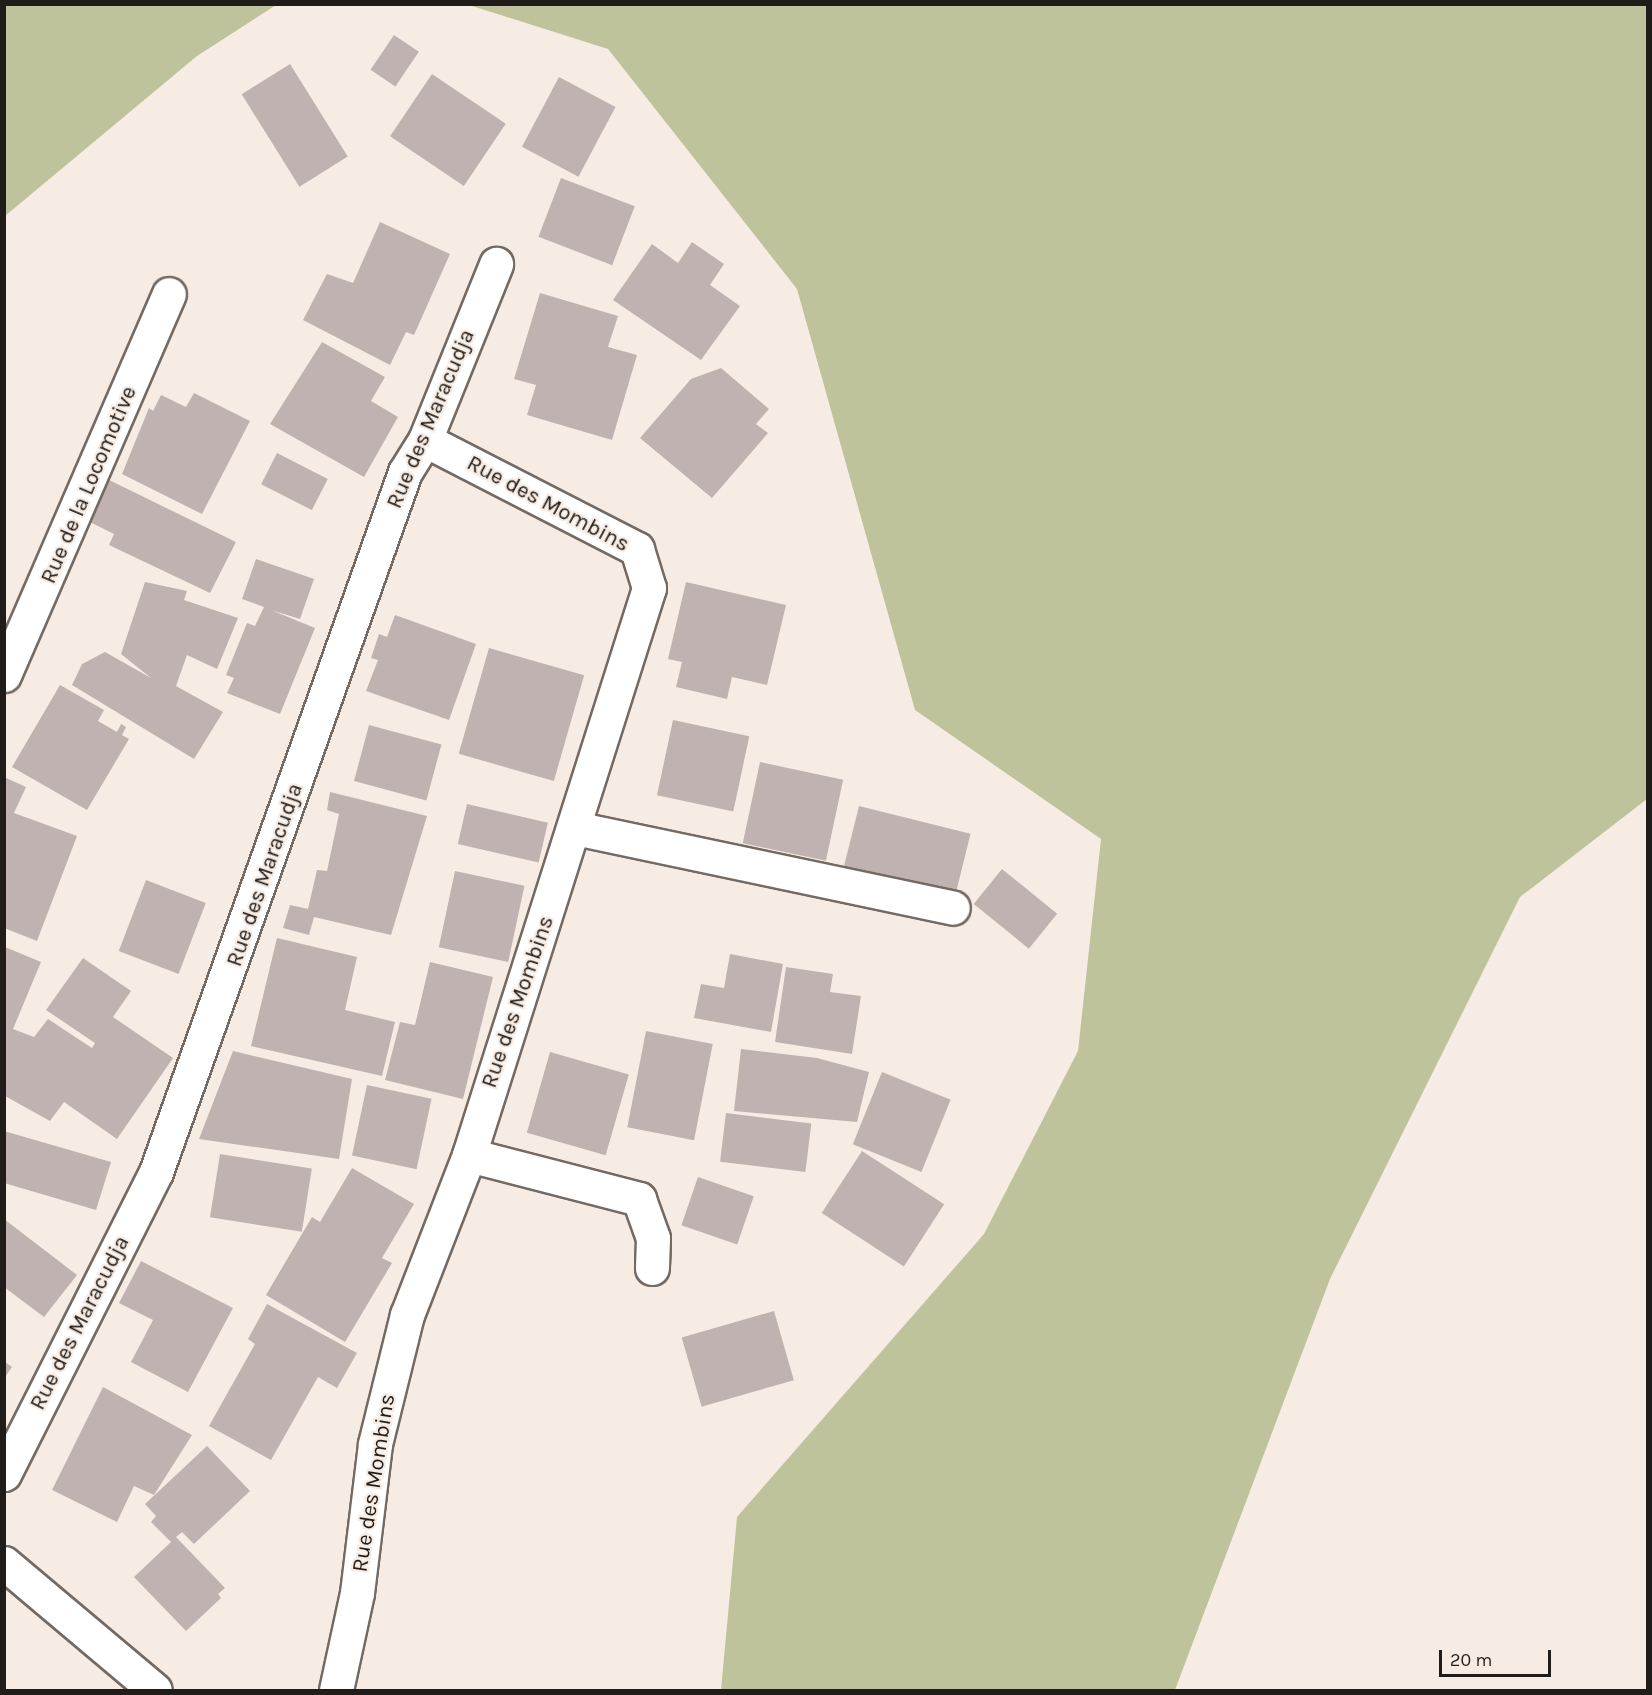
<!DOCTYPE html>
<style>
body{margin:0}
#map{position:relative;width:1652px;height:1695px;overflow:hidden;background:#f7ece4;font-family:Karla,sans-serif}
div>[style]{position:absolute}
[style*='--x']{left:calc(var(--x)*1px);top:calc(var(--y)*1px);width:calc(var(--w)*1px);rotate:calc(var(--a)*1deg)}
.green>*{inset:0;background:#bfc39c}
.building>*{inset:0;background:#c0b2b1;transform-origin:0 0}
.roads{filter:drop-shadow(2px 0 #736a63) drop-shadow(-2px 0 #736a63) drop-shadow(0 2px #736a63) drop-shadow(0 -2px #736a63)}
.minor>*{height:33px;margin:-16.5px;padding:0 16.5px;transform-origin:16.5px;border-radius:16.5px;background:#fff}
span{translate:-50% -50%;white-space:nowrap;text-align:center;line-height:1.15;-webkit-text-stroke:4.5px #f7ece4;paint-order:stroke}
.street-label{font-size:22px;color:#201c19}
.frame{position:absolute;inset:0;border:6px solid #201c19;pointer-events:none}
.scale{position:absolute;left:1439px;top:1650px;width:112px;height:27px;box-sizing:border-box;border:3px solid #201c19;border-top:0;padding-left:8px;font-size:18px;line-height:21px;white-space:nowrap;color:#201c19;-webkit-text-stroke:4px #f7ece4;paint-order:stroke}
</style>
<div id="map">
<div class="green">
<div style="clip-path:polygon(5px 4px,276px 4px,276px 5px,197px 56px,5px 216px)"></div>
<div style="clip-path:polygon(469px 5px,1647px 5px,1647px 799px,1520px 897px,1330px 1279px,1175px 1690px,721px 1690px,737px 1517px,984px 1234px,1078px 1051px,1101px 839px,915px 710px,797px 289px,608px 49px)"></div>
</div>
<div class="building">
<div style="left:394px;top:35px;width:30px;height:42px;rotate:34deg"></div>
<div style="left:290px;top:64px;width:109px;height:57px;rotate:58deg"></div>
<div style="left:432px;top:74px;width:89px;height:75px;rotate:34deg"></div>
<div style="left:559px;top:77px;width:64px;height:79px;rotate:28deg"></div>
<div style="left:561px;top:178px;width:79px;height:63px;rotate:21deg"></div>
<div style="clip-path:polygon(380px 222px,450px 254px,414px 335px,406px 332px,390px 365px,303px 320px,327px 274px,353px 283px)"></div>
<div style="clip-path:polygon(692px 242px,724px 264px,710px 285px,740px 306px,701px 360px,613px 300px,652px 244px,678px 263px)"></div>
<div style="clip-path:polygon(540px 293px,618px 316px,608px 347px,637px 355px,612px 440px,527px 415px,536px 385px,514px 379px)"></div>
<div style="clip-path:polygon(322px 342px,385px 377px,371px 401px,398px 417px,364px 477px,270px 424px)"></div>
<div style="clip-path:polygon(721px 368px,769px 409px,756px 424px,768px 433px,712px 498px,640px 438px,691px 379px)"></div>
<div style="clip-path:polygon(194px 393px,250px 421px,202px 514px,122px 474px,149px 408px,153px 411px,161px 395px,186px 407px)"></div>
<div style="left:277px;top:453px;width:57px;height:35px;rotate:27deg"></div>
<div style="clip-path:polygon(107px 479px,236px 542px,210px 593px,109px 545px,114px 534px,86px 520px)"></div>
<div style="clip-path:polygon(256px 559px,314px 579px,300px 619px,271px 610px,315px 628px,280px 714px,227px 693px,234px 678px,226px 675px,247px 623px,255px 626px,264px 607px,242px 599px)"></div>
<div style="clip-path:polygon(145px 582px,187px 591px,184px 600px,238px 618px,217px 669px,187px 655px,176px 686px,223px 712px,194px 759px,72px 685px,82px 664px,105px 652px,151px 678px,121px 654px)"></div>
<div style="clip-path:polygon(686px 582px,786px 605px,767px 685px,732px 677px,727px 699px,676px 687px,682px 662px,668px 659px)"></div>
<div style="clip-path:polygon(395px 615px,476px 644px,449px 720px,366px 691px,378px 660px,371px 658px,379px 634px,387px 637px)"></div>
<div style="left:489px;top:648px;width:99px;height:110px;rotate:16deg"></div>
<div style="clip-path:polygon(60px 685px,104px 710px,98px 721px,117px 732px,121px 724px,126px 727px,122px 735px,129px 739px,87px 810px,12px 767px)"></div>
<div style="left:673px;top:720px;width:78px;height:77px;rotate:12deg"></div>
<div style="left:369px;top:725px;width:75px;height:58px;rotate:15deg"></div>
<div style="left:760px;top:762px;width:85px;height:83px;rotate:12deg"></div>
<div style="clip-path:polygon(4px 777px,26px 787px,14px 813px,77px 836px,37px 941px,4px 928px)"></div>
<div style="clip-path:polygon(330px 792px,427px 816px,391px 935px,314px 917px,309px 935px,283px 928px,290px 905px,308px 909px,317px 870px,327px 871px,339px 814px,327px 810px)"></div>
<div style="left:467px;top:804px;width:83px;height:41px;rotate:13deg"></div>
<div style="left:859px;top:806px;width:115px;height:66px;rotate:14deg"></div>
<div style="left:1002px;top:869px;width:71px;height:45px;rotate:39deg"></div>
<div style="left:455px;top:871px;width:71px;height:78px;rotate:12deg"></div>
<div style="left:146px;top:880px;width:64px;height:76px;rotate:21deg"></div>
<div style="clip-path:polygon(277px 938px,357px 957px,345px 1010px,395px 1022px,382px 1076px,251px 1046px)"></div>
<div style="clip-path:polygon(5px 947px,41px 962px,13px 1029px,34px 1037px,48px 1019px,92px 1048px,95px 1043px,46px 1010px,83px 958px,131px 991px,113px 1017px,173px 1058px,117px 1139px,64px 1102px,50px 1121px,5px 1096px)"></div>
<div style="clip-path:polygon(730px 954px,783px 964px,771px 1032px,694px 1018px,701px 984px,724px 988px)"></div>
<div style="clip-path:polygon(430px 962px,493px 977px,463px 1099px,385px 1080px,400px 1022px,415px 1025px)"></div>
<div style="clip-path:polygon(786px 967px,833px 974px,830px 992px,861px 996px,852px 1054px,775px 1042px)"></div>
<div style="left:646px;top:1031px;width:68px;height:98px;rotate:11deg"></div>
<div style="clip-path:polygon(741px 1049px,817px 1058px,869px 1072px,857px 1122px,734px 1111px)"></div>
<div style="clip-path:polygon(233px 1051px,352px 1079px,339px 1159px,199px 1139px)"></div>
<div style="left:550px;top:1052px;width:82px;height:84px;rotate:16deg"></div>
<div style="left:882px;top:1072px;width:74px;height:78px;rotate:22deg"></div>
<div style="left:367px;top:1085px;width:66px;height:72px;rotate:12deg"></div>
<div style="left:726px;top:1113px;width:86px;height:49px;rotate:7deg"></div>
<div style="clip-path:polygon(4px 1131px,111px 1162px,96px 1210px,4px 1183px)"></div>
<div style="left:862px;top:1151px;width:98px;height:74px;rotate:33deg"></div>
<div style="left:220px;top:1154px;width:93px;height:64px;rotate:9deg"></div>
<div style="clip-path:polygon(352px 1168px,414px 1204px,382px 1258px,392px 1263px,345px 1342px,266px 1295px,312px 1217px,320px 1222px)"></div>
<div style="left:698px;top:1177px;width:59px;height:51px;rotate:19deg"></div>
<div style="clip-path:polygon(4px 1219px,77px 1275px,44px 1317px,4px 1287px)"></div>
<div style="clip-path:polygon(141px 1261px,233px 1308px,188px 1392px,131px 1362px,153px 1320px,119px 1303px)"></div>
<div style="clip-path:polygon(267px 1304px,357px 1353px,337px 1388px,318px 1377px,271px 1460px,209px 1426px,255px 1344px,248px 1339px)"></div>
<div style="left:774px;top:1311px;width:72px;height:96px;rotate:74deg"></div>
<div style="clip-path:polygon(5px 1362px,12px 1367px,5px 1377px)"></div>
<div style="clip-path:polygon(103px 1387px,192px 1435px,154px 1495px,134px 1486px,117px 1522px,52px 1490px)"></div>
<div style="clip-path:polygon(207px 1446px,250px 1491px,194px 1544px,182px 1532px,176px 1537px,225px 1588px,218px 1594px,221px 1598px,186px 1631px,134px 1577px,171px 1542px,151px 1522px,156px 1516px,145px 1504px)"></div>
</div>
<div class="roads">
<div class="minor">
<div style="--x:4;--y:675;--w:415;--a:-66.6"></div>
<div style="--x:575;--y:828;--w:386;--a:11.9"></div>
<div style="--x:469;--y:1155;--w:176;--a:14.5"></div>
<div style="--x:639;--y:1199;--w:41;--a:70.3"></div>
<div style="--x:653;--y:1238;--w:30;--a:92"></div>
<div style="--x:4;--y:1474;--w:338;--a:-63.3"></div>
<div style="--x:156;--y:1172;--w:743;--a:-70.42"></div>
<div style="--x:405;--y:472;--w:38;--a:-58"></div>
<div style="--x:425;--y:440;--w:190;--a:-68"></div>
<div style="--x:4;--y:1563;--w:197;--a:40.1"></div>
<div style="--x:336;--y:1690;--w:99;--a:-77.8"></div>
<div style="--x:357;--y:1593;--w:150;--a:-83.1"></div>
<div style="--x:375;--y:1444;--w:133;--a:-76.1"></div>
<div style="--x:407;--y:1315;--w:172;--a:-68.8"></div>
<div style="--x:469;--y:1155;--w:595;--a:-72.39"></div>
<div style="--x:649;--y:588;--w:41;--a:-107.1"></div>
<div style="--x:637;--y:549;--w:238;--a:-152.8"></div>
</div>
</div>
<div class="street-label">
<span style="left:431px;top:419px;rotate:-67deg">Rue des Maracudja</span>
<span style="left:89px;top:485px;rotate:-67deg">Rue de la Locomotive</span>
<span style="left:548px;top:504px;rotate:28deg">Rue des Mombins</span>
<span style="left:265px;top:875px;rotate:-71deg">Rue des Maracudja</span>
<span style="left:518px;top:1002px;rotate:-71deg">Rue des Mombins</span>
<span style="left:80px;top:1323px;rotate:-63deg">Rue des Maracudja</span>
<span style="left:374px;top:1483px;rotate:-81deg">Rue des Mombins</span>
</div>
<div class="frame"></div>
<div class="scale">20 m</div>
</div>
